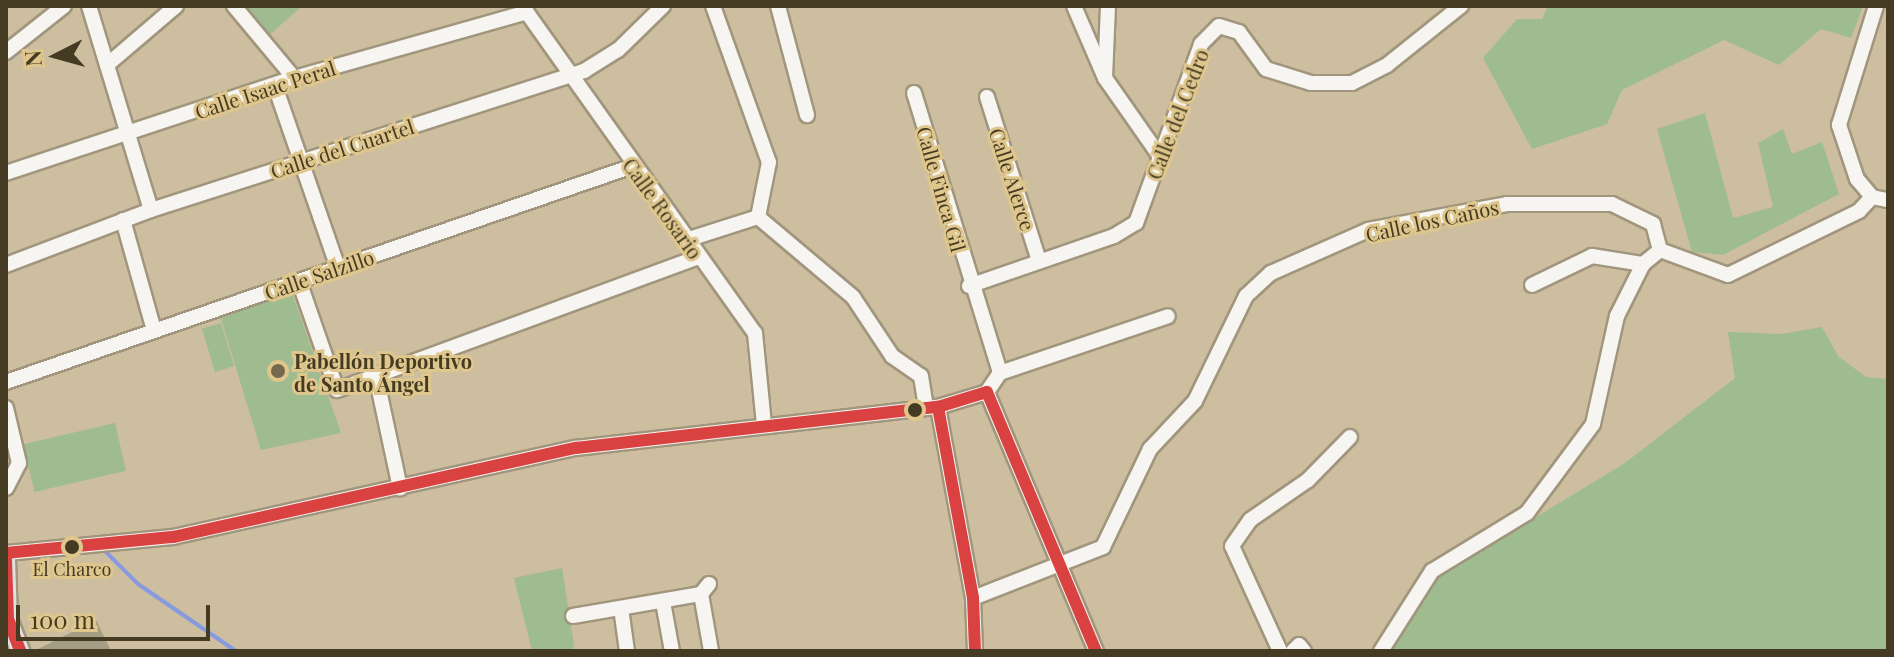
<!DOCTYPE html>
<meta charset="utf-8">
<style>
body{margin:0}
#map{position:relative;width:1894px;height:657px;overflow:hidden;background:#ccbe9f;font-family:"Playfair Display",serif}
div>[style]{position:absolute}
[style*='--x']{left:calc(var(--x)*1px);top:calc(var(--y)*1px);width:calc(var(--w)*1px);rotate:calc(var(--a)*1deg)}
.green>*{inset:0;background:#9ebc90;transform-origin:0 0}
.stream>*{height:4px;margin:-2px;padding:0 2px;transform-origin:2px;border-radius:2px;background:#879adf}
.building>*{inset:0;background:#a49e85}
.roads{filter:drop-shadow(2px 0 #a1967d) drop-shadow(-2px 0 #a1967d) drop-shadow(0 2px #a1967d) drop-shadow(0 -2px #a1967d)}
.minor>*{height:14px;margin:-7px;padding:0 7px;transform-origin:7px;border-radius:7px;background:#f7f5f1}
.major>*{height:18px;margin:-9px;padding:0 9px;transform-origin:9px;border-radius:9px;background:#dce3e0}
.bus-1>*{height:12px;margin:-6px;padding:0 6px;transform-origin:6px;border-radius:6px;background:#da4241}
.dots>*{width:22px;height:22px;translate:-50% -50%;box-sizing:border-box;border:4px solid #dec68d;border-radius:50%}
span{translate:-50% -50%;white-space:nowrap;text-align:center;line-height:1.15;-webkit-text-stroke:6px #dec68d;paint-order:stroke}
.bus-label{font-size:18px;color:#453b23}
.street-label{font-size:20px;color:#453b23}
.poi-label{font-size:20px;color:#453b23;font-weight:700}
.left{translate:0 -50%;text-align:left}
.frame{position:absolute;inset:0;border:8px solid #453b23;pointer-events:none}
.north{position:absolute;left:16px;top:16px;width:80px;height:80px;-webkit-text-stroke:6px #dec68d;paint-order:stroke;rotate:264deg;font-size:22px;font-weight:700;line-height:32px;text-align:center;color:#453b23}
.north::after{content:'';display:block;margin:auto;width:28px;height:36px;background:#453b23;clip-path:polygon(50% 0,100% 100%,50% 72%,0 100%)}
.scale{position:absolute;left:16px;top:605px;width:194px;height:36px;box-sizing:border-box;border:4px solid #453b23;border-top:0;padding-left:10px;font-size:24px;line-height:28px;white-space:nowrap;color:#453b23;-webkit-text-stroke:6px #dec68d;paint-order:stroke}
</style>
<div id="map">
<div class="green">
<div style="clip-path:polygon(241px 6px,302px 6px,267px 37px)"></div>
<div style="clip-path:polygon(1548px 6px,1863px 6px,1851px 38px,1821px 29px,1779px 65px,1724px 40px,1622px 90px,1607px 124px,1532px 149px,1483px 58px,1517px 19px,1542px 19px)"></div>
<div style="clip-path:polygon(1705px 113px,1733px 218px,1773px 207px,1758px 143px,1783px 129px,1792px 154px,1822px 142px,1839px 194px,1723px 255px,1692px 252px,1657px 129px)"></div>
<div style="clip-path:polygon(291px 290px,341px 433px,261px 450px,218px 309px)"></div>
<div style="left:221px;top:323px;width:45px;height:20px;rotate:73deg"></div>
<div style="clip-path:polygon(1822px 327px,1838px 356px,1866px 377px,1888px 379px,1888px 651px,1387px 651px,1439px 576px,1625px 463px,1735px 378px,1728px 332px,1782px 334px)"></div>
<div style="left:115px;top:423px;width:49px;height:94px;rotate:77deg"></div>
<div style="clip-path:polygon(562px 568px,574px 645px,572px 651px,532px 651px,514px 578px)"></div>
</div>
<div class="stream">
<div style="--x:103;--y:549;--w:49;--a:45"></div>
<div style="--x:138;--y:584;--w:119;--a:34.4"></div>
</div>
<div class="building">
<div style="clip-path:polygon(96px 620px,111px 651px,34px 651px)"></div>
</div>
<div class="roads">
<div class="minor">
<div style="--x:89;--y:6;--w:213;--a:73.1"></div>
<div style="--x:234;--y:6;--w:94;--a:50.2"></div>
<div style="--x:713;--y:6;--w:166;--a:70.3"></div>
<div style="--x:769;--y:162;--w:56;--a:101.3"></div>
<div style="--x:778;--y:6;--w:113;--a:75.1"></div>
<div style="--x:1074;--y:6;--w:78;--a:66.7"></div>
<div style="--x:1108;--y:6;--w:72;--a:92.4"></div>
<div style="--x:1105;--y:78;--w:94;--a:55"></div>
<div style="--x:1876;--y:6;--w:125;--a:107.3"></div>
<div style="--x:1839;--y:125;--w:57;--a:71.6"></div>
<div style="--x:1857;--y:179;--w:23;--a:50"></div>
<div style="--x:1872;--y:197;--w:16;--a:11"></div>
<div style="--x:523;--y:7;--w:400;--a:54.6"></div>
<div style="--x:755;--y:333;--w:91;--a:84.4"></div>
<div style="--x:6;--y:52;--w:74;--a:-38.4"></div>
<div style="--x:107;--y:65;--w:91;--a:-40.5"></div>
<div style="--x:275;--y:86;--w:193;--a:70.9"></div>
<div style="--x:914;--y:93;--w:293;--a:72.9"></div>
<div style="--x:987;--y:97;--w:172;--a:72.4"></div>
<div style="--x:6;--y:173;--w:303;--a:-18.3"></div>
<div style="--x:294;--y:78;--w:242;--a:-15.8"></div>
<div style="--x:758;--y:217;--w:124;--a:40.1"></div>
<div style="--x:853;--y:297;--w:71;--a:56.5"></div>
<div style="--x:892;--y:356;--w:35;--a:35"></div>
<div style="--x:921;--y:376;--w:31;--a:81"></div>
<div style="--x:123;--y:220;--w:114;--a:74.3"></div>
<div style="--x:686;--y:240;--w:76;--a:-17.7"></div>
<div style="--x:6;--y:265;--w:155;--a:-20.8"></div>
<div style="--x:151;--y:210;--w:455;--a:-17.8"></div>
<div style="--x:584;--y:71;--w:40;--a:-32"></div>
<div style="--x:618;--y:50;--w:63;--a:-44.4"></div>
<div style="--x:299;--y:281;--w:115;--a:70.8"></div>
<div style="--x:337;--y:390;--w:385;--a:-20.2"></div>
<div style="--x:1532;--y:285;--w:67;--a:-25.8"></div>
<div style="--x:1592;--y:256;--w:52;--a:8.9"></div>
<div style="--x:969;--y:286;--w:153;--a:-19"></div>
<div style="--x:1114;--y:236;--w:26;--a:-31"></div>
<div style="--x:1136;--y:223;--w:190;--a:-70"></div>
<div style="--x:1201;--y:44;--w:25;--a:-45"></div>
<div style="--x:1219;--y:26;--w:21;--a:17"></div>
<div style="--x:1239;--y:32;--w:46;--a:53.9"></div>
<div style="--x:1266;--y:69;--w:47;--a:17.3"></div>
<div style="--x:1311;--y:83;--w:41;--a:0"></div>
<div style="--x:1352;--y:83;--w:39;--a:-27"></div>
<div style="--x:1387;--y:65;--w:95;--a:-38.6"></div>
<div style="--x:376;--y:376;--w:115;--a:77.9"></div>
<div style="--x:6;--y:382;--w:663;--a:-19.01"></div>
<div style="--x:987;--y:392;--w:281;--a:67.2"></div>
<div style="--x:938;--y:407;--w:194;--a:79.6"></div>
<div style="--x:973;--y:598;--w:53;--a:87.8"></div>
<div style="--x:6;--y:408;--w:57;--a:76.7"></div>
<div style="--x:19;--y:463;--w:28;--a:117"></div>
<div style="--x:6;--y:553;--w:168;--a:-5.5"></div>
<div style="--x:173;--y:537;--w:413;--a:-12.5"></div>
<div style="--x:576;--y:448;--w:364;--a:-6.5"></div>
<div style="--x:938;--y:407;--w:51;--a:-17"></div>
<div style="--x:987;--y:392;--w:23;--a:-56"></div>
<div style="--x:1000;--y:373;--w:177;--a:-18.7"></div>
<div style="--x:709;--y:584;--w:13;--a:129"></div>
<div style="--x:701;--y:594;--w:58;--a:80"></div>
<div style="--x:973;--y:598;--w:140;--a:-21.4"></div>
<div style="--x:1103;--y:547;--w:109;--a:-64.4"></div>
<div style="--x:1150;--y:449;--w:66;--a:-46.8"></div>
<div style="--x:1195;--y:401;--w:117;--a:-64.1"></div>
<div style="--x:1246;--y:296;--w:34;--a:-43"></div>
<div style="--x:1271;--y:273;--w:106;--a:-23.9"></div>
<div style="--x:1368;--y:230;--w:141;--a:-10.6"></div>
<div style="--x:1507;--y:204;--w:105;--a:0"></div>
<div style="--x:1612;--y:204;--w:46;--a:26"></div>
<div style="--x:1653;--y:224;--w:27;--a:75"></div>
<div style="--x:1660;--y:250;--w:72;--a:20.2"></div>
<div style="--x:1728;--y:275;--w:146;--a:-26"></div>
<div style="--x:1859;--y:211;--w:19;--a:-47"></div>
<div style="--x:663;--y:602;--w:50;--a:79.6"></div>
<div style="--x:621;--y:608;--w:43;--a:82.1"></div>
<div style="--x:573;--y:616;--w:130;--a:-9.8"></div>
<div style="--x:1280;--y:651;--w:115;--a:-114.6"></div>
<div style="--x:1232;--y:546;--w:32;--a:-55"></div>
<div style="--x:1250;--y:520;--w:70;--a:-34.6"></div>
<div style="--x:1308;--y:480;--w:60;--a:-45.7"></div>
<div style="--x:1293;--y:651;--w:8;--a:-45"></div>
<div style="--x:1299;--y:645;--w:8;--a:50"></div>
<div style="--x:1381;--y:651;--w:95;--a:-57.5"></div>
<div style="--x:1432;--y:571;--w:111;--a:-31.4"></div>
<div style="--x:1527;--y:513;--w:111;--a:-53.4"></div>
<div style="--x:1593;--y:424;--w:111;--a:-77.5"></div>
<div style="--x:1617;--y:316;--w:58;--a:-63.4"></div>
<div style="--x:1643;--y:264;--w:22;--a:-39"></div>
</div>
<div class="major">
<div style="--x:6;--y:559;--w:60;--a:88.1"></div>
<div style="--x:6;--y:614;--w:40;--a:69"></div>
</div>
</div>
<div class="bus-1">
<div style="--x:938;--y:407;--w:194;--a:79.6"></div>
<div style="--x:973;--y:598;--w:53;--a:87.8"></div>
<div style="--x:6;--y:553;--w:168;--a:-5.5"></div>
<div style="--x:173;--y:537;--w:413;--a:-12.5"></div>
<div style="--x:576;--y:448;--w:364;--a:-6.5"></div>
<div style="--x:938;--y:407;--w:51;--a:-17"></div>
<div style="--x:987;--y:392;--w:281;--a:67.2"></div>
<div style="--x:6;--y:559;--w:60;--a:88.1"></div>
<div style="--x:8;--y:619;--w:34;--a:69"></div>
</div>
<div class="dots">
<div style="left:278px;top:371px;background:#74694e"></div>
<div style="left:915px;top:410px;background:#453b23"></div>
<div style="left:72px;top:547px;background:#453b23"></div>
</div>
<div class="bus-label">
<span style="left:72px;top:569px">El Charco</span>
</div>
<div class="street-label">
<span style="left:265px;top:89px;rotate:-18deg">Calle Isaac Peral</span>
<span style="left:1177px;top:114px;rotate:-69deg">Calle del Cedro</span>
<span style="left:342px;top:148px;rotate:-18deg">Calle del Cuartel</span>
<span style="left:1013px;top:179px;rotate:72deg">Calle Alerce</span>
<span style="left:942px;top:189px;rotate:74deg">Calle Finca Gil</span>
<span style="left:663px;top:208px;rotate:54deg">Calle Rosario</span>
<span style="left:1432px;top:220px;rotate:-12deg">Calle los Caños</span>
<span style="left:319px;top:274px;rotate:-19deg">Calle Salzillo</span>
</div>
<div class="poi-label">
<span class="left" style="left:294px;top:372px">Pabellón Deportivo<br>de Santo Ángel</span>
</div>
<div class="frame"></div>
<div class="north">N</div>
<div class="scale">100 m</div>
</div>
